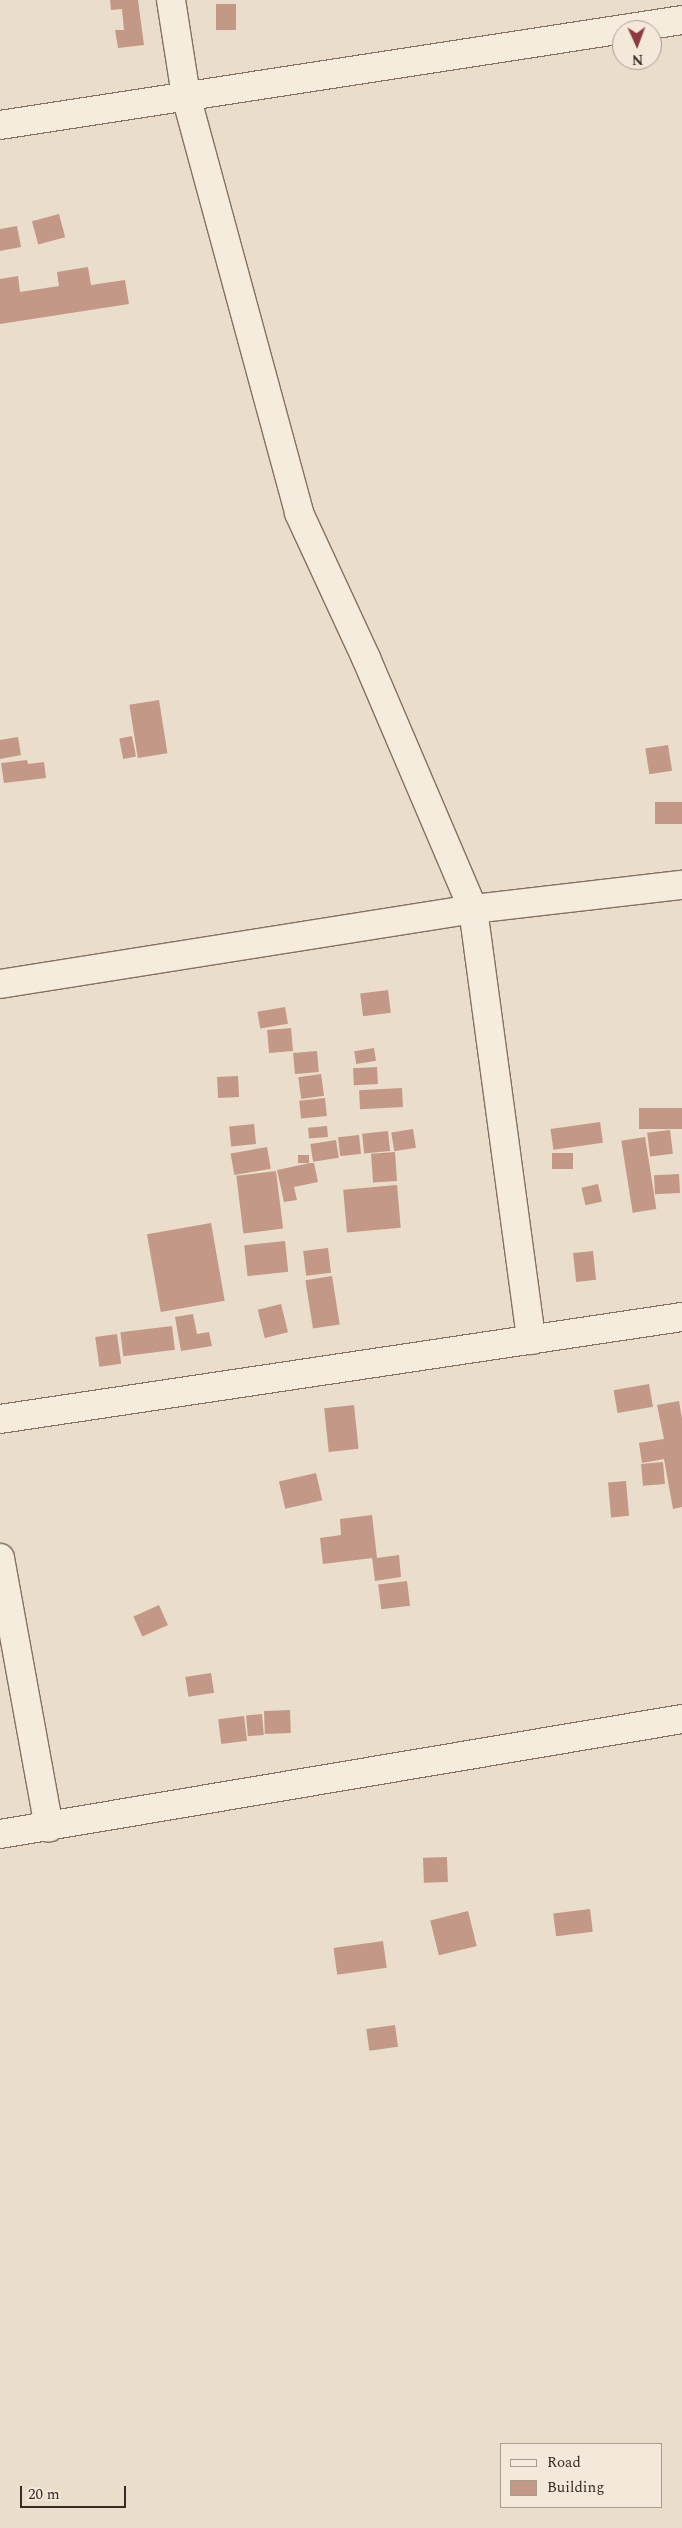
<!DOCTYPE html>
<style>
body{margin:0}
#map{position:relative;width:682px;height:2528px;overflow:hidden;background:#eaddcb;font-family:Spectral,serif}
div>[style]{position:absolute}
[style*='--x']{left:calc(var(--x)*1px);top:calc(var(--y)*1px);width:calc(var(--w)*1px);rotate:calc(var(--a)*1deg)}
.building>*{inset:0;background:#c49886;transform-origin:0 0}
.roads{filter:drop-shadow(1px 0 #857061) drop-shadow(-1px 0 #857061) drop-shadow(0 1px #857061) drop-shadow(0 -1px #857061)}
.minor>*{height:28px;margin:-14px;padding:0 14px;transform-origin:14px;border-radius:14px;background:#f6ecde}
span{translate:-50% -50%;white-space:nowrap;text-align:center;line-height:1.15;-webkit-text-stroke:4px #f3e8da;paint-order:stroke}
.legend{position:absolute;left:500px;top:2443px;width:162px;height:65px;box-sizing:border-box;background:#f3e8da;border:1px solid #a89c91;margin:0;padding:6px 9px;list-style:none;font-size:15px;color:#382a23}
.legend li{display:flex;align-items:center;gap:10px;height:25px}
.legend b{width:25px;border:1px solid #a89c91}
.north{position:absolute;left:612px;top:20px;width:50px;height:50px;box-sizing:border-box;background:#f3e8da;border:1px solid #a89c91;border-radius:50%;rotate:178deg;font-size:14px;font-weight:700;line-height:20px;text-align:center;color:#382a23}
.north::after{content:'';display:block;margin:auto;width:18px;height:22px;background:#8e3843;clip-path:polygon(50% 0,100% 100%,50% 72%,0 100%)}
.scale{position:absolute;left:20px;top:2486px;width:106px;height:22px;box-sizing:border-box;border:2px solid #382a23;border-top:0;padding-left:6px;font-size:15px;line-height:18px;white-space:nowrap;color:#382a23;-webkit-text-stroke:4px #f3e8da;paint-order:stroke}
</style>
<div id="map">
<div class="building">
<div style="clip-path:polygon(110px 0,138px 0,144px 45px,118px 48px,115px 30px,124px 30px,122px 9px,111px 10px)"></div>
<div style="left:216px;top:4px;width:20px;height:26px"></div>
<div style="left:59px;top:214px;width:24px;height:28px;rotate:75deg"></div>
<div style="clip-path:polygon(17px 226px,21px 247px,0 251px,0 229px)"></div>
<div style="clip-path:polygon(88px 267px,91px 285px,125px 280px,129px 304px,0 324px,0 279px,18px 276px,20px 292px,59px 286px,57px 272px)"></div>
<div style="left:159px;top:700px;width:54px;height:30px;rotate:81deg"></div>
<div style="left:132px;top:736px;width:21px;height:13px;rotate:79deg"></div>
<div style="clip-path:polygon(18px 737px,21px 755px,0 759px,0 740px)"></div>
<div style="left:668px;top:745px;width:26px;height:23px;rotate:81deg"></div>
<div style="clip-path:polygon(27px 760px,28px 764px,44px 762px,46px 778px,4px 783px,1px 763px)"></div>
<div style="left:682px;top:802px;width:22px;height:27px;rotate:90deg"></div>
<div style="left:388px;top:990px;width:23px;height:28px;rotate:83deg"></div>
<div style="left:285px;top:1007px;width:17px;height:28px;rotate:80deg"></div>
<div style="left:291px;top:1028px;width:23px;height:24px;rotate:85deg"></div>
<div style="left:374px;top:1048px;width:13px;height:20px;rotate:81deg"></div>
<div style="left:317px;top:1051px;width:21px;height:24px;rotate:85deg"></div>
<div style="left:377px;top:1067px;width:17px;height:24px;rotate:87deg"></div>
<div style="left:321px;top:1074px;width:22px;height:23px;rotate:82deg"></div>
<div style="left:238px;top:1076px;width:21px;height:21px;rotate:87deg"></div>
<div style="left:402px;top:1088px;width:19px;height:43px;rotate:87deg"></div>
<div style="left:325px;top:1098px;width:18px;height:26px;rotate:84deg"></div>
<div style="left:682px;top:1108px;width:21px;height:43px;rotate:90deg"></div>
<div style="left:600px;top:1122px;width:21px;height:50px;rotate:82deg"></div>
<div style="left:254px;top:1124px;width:20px;height:25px;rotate:84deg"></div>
<div style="left:327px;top:1126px;width:11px;height:19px;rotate:85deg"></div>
<div style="left:413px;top:1129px;width:19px;height:22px;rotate:81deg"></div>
<div style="left:670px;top:1130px;width:24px;height:23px;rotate:83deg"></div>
<div style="left:388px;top:1131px;width:20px;height:26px;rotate:84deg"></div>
<div style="left:359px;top:1135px;width:19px;height:21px;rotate:84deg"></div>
<div style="left:645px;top:1137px;width:73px;height:24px;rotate:81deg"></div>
<div style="left:336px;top:1140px;width:18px;height:26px;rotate:81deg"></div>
<div style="left:267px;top:1147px;width:22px;height:37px;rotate:80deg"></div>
<div style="left:395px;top:1152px;width:29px;height:24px;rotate:86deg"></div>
<div style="left:552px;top:1153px;width:21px;height:16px"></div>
<div style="left:309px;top:1155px;width:8px;height:11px;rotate:90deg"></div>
<div style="clip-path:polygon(310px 1163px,314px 1163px,318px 1182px,294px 1187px,297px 1200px,284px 1202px,277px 1170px)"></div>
<div style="left:276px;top:1171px;width:58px;height:40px;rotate:83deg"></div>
<div style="left:679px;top:1174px;width:19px;height:25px;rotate:87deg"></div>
<div style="left:598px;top:1184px;width:18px;height:17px;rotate:77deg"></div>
<div style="left:397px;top:1185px;width:43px;height:54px;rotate:85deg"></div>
<div style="left:211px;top:1223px;width:79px;height:65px;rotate:80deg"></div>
<div style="left:285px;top:1241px;width:31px;height:41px;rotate:84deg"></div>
<div style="left:328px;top:1248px;width:25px;height:25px;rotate:83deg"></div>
<div style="left:593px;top:1251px;width:29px;height:20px;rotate:84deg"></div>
<div style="left:332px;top:1276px;width:49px;height:27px;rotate:81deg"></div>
<div style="left:281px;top:1304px;width:29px;height:24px;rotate:76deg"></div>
<div style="clip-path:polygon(193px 1314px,197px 1334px,209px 1332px,212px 1346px,181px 1351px,175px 1317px)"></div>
<div style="left:172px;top:1326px;width:24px;height:52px;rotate:83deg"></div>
<div style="left:117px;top:1334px;width:30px;height:22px;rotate:82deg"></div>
<div style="left:649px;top:1384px;width:23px;height:36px;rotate:80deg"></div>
<div style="clip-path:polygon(679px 1401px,682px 1419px,682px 1507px,673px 1509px,664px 1459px,642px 1463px,639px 1443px,664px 1439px,657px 1405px)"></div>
<div style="left:354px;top:1405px;width:44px;height:30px;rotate:84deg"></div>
<div style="left:663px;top:1462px;width:22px;height:22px;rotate:85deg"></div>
<div style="left:316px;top:1473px;width:28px;height:38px;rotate:77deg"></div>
<div style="left:626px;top:1481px;width:35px;height:18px;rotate:85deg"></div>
<div style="clip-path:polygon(372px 1515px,377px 1558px,399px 1555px,401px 1577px,375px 1581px,372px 1558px,323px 1564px,320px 1538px,341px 1535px,340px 1519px)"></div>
<div style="left:407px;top:1581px;width:25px;height:29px;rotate:83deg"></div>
<div style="left:159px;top:1605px;width:22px;height:28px;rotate:66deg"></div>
<div style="left:211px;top:1673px;width:20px;height:26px;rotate:81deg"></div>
<div style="left:290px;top:1710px;width:23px;height:26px;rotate:88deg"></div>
<div style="left:262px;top:1714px;width:21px;height:16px;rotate:85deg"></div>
<div style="left:244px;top:1716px;width:25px;height:26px;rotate:83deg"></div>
<div style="left:447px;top:1857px;width:25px;height:24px;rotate:88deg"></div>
<div style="left:590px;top:1909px;width:23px;height:37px;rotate:83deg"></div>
<div style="left:468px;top:1911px;width:36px;height:39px;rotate:76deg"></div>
<div style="left:383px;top:1941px;width:27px;height:50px;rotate:82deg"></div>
<div style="left:395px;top:2025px;width:22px;height:29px;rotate:82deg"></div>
</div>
<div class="roads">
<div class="minor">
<div style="--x:171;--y:0;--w:97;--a:81.1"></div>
<div style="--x:186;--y:96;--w:432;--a:74.8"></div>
<div style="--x:299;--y:513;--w:160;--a:65.2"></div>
<div style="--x:366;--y:658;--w:273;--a:66.9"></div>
<div style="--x:473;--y:909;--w:435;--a:82.3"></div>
<div style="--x:0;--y:125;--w:690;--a:-8.75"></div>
<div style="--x:0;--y:984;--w:479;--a:-9"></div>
<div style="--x:473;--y:909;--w:210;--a:-6.6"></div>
<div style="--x:0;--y:1419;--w:690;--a:-8.51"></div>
<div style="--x:0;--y:1558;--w:274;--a:79.7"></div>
<div style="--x:0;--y:1834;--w:692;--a:-9.57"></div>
</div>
</div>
<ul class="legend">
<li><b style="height:6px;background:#f6ecde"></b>Road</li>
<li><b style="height:14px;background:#c49886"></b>Building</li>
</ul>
<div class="north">N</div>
<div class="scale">20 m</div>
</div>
